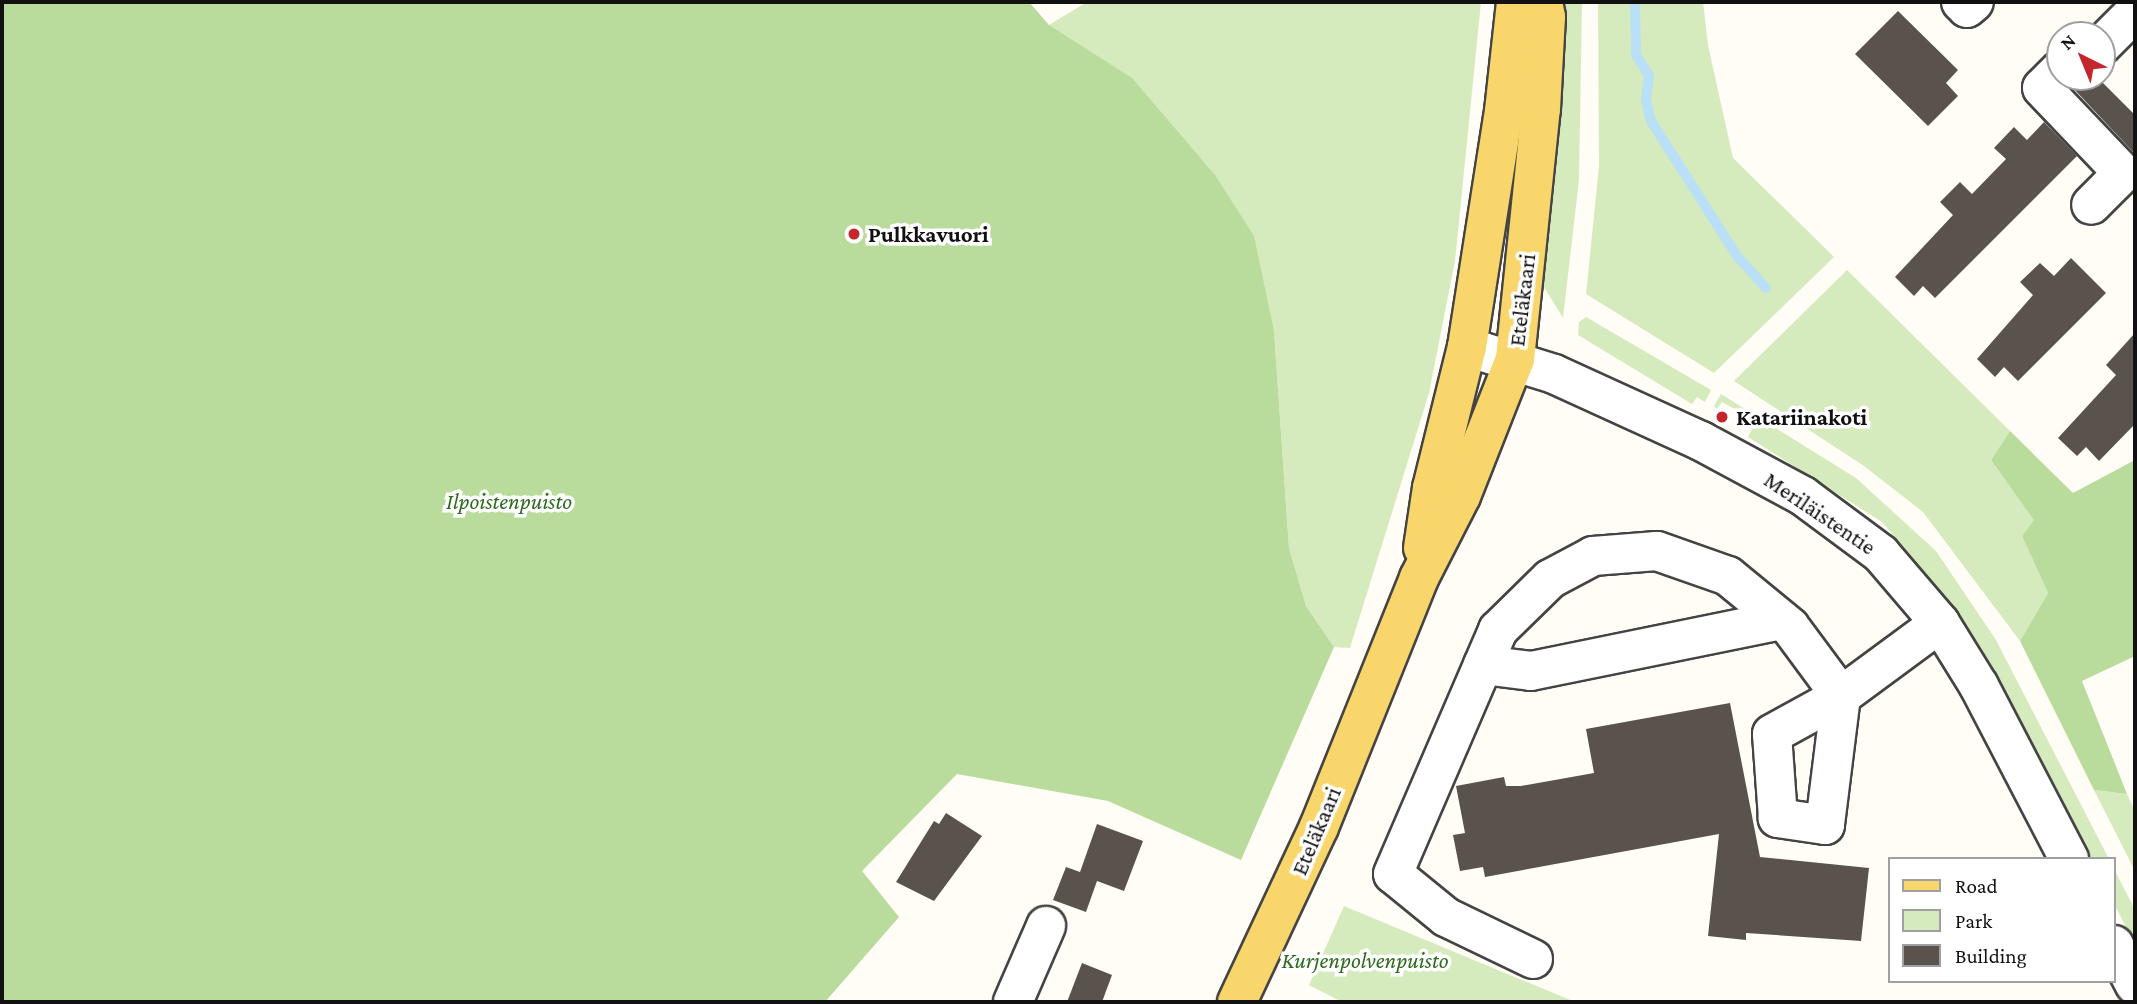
<!DOCTYPE html>
<meta charset="utf-8">
<style>
body{margin:0}
#map{position:relative;width:2137px;height:1004px;overflow:hidden;background:#fffdf5;font-family:"Crimson Pro",serif}
div>[style]{position:absolute}
[style*='--x']{left:calc(var(--x)*1px);top:calc(var(--y)*1px);width:calc(var(--w)*1px);rotate:calc(var(--a)*1deg)}
.green>*{inset:0;background:#d5ebbd}
.forest>*{inset:0;background:#b9dc9c}
.stream>*{height:10px;margin:-5px;padding:0 5px;transform-origin:5px;border-radius:5px;background:#b9e0f7}
.building>*{inset:0;background:#5a524d}
.roads{filter:drop-shadow(2px 0 #444) drop-shadow(-2px 0 #444) drop-shadow(0 2px #444) drop-shadow(0 -2px #444)}
.minor>*{height:38px;margin:-19px;padding:0 19px;transform-origin:19px;border-radius:19px;background:#fff}
.major>*{height:38px;margin:-19px;padding:0 19px;transform-origin:19px;border-radius:19px;background:#f9d66b}
.dots>*{width:19px;height:19px;translate:-50% -50%;box-sizing:border-box;border:4px solid #fff;border-radius:50%}
span{translate:-50% -50%;white-space:nowrap;text-align:center;line-height:1.15;-webkit-text-stroke:7px #fff;paint-order:stroke}
.poi-label{font-size:23px;color:#111;font-weight:700}
.left{translate:0 -50%;text-align:left}
.street-label{font-size:23px;color:#111}
.park-label{font-size:23px;color:#2f6b1f;font-style:italic}
.frame{position:absolute;inset:0;border:4px solid #111;pointer-events:none}
.legend{position:absolute;left:1888px;top:857px;width:228px;height:126px;box-sizing:border-box;background:#fff;border:2px solid #a0a0a0;margin:0;padding:9px 12px;list-style:none;font-size:21px;color:#111}
.legend li{display:flex;align-items:center;gap:14px;height:35px}
.legend b{width:35px;border:2px solid #a0a0a0}
.north{position:absolute;left:2046px;top:21px;width:70px;height:70px;box-sizing:border-box;background:#fff;border:2px solid #a0a0a0;border-radius:50%;rotate:317deg;font-size:19px;font-weight:700;line-height:28px;text-align:center;color:#111}
.north::after{content:'';display:block;margin:auto;width:24px;height:32px;background:#c4262e;clip-path:polygon(50% 0,100% 100%,50% 72%,0 100%)}
</style>
<div id="map">
<div class="green">
<div style="clip-path:polygon(1087px 2px,1481px 2px,1455px 261px,1429px 393px,1350px 648px,1334px 647px,1306px 606px,1289px 548px,1274px 331px,1049px 25px)"></div>
<div style="clip-path:polygon(1555px 2px,1582px 2px,1579px 180px,1563px 318px,1544px 287px,1541px 264px)"></div>
<div style="clip-path:polygon(1598px 2px,1703px 2px,1708px 45px,1733px 158px,1834px 257px,1714px 373px,1586px 294px,1599px 166px)"></div>
<div style="clip-path:polygon(1847px 270px,2010px 431px,1991px 460px,2035px 520px,2022px 536px,2048px 593px,2020px 641px,1923px 512px,1864px 466px,1734px 381px)"></div>
<div style="clip-path:polygon(1586px 317px,1711px 390px,1705px 402px,1697px 397px,1692px 404px,1578px 335px,1579px 322px)"></div>
<div style="clip-path:polygon(1721px 394px,1856px 478px,1936px 551px,1996px 640px,2109px 859px,2091px 859px,1981px 649px,1948px 600px,1882px 522px,1748px 437px,1752px 429px,1738px 421px,1742px 413px,1722px 402px,1717px 409px,1714px 406px)"></div>
<div style="clip-path:polygon(2094px 790px,2127px 794px,2135px 811px,2135px 871px)"></div>
<div style="clip-path:polygon(2114px 869px,2135px 910px,2135px 944px,2114px 904px)"></div>
<div style="clip-path:polygon(1344px 906px,1575px 1002px,1342px 1002px,1309px 985px)"></div>
</div>
<div class="forest">
<div style="clip-path:polygon(2px 2px,1029px 2px,1049px 25px,1132px 78px,1215px 175px,1254px 236px,1274px 331px,1289px 548px,1306px 606px,1334px 647px,1241px 860px,1108px 801px,957px 774px,862px 871px,899px 917px,825px 1002px,2px 1002px)"></div>
<div style="clip-path:polygon(2010px 431px,2073px 493px,2135px 460px,2135px 656px,2082px 681px,2127px 794px,2094px 790px,2020px 641px,2048px 593px,2022px 536px,2034px 520px,1991px 460px)"></div>
</div>
<div class="stream">
<div style="--x:1635;--y:2;--w:53;--a:88.9"></div>
<div style="--x:1636;--y:55;--w:24;--a:57"></div>
<div style="--x:1649;--y:75;--w:25;--a:97"></div>
<div style="--x:1646;--y:100;--w:22;--a:77"></div>
<div style="--x:1651;--y:121;--w:160;--a:57.5"></div>
<div style="--x:1737;--y:256;--w:43;--a:47.8"></div>
</div>
<div class="building">
<div style="clip-path:polygon(1898px 11px,1958px 70px,1946px 83px,1958px 96px,1928px 126px,1855px 54px)"></div>
<div style="clip-path:polygon(2080px 77px,2097px 77px,2135px 115px,2135px 154px,2073px 88px)"></div>
<div style="clip-path:polygon(2044px 122px,2077px 156px,1935px 298px,1923px 286px,1914px 296px,1895px 277px,1953px 215px,1940px 202px,1960px 182px,1972px 194px,2006px 159px,1994px 148px,2014px 127px,2027px 140px)"></div>
<div style="clip-path:polygon(2071px 258px,2106px 293px,2018px 381px,2004px 367px,1995px 377px,1977px 359px,2033px 295px,2020px 282px,2040px 263px,2054px 276px)"></div>
<div style="clip-path:polygon(2135px 333px,2135px 424px,2099px 461px,2086px 447px,2077px 456px,2058px 438px,2116px 375px,2106px 365px)"></div>
<div style="clip-path:polygon(1730px 703px,1760px 857px,1869px 868px,1861px 941px,1746px 933px,1746px 940px,1708px 936px,1719px 834px,1485px 877px,1483px 867px,1460px 871px,1453px 835px,1465px 833px,1456px 786px,1504px 777px,1506px 786px,1521px 786px,1594px 773px,1586px 729px)"></div>
<div style="clip-path:polygon(946px 813px,982px 836px,934px 901px,896px 882px,934px 821px,939px 824px)"></div>
<div style="clip-path:polygon(1097px 824px,1143px 841px,1124px 891px,1097px 881px,1086px 912px,1053px 900px,1066px 867px,1080px 872px)"></div>
<div style="clip-path:polygon(1082px 963px,1112px 975px,1102px 1002px,1067px 1002px)"></div>
</div>
<div class="roads">
<div class="minor">
<div style="--x:1961;--y:2;--w:8;--a:45"></div>
<div style="--x:1967;--y:8;--w:9;--a:-41"></div>
<div style="--x:2102;--y:45;--w:47;--a:-45"></div>
<div style="--x:2060;--y:70;--w:25;--a:135"></div>
<div style="--x:2042;--y:88;--w:117;--a:46.4"></div>
<div style="--x:2123;--y:173;--w:45;--a:135"></div>
<div style="--x:1467;--y:347;--w:91;--a:17.2"></div>
<div style="--x:1554;--y:374;--w:162;--a:24.5"></div>
<div style="--x:1701;--y:441;--w:116;--a:28.3"></div>
<div style="--x:1803;--y:496;--w:97;--a:36.6"></div>
<div style="--x:1881;--y:554;--w:91;--a:49.5"></div>
<div style="--x:1940;--y:623;--w:74;--a:58.2"></div>
<div style="--x:1979;--y:686;--w:195;--a:62.5"></div>
<div style="--x:1483;--y:665;--w:48;--a:7.1"></div>
<div style="--x:1531;--y:671;--w:255;--a:-11.5"></div>
<div style="--x:2114;--y:945;--w:45;--a:62.3"></div>
<div style="--x:1533;--y:959;--w:97;--a:-154.2"></div>
<div style="--x:1446;--y:917;--w:68;--a:-140.9"></div>
<div style="--x:1393;--y:874;--w:266;--a:-66.7"></div>
<div style="--x:1498;--y:630;--w:73;--a:-44.4"></div>
<div style="--x:1550;--y:579;--w:49;--a:-28.1"></div>
<div style="--x:1593;--y:556;--w:64;--a:-4.5"></div>
<div style="--x:1657;--y:551;--w:75;--a:19.4"></div>
<div style="--x:1728;--y:576;--w:80;--a:39.4"></div>
<div style="--x:1790;--y:627;--w:86;--a:53.5"></div>
<div style="--x:1841;--y:696;--w:130;--a:97.1"></div>
<div style="--x:1825;--y:825;--w:48;--a:-171.5"></div>
<div style="--x:1778;--y:818;--w:84;--a:-94.1"></div>
<div style="--x:1772;--y:734;--w:79;--a:-28.8"></div>
<div style="--x:1841;--y:696;--w:123;--a:-36.4"></div>
<div style="--x:1013;--y:1002;--w:83;--a:-66.5"></div>
</div>
<div class="major">
<div style="--x:1423;--y:548;--w:61;--a:-81.5"></div>
<div style="--x:1432;--y:488;--w:145;--a:-76.1"></div>
<div style="--x:1467;--y:347;--w:239;--a:-81.1"></div>
<div style="--x:1504;--y:111;--w:110;--a:-83.7"></div>
<div style="--x:1237;--y:1002;--w:193;--a:-64.9"></div>
<div style="--x:1319;--y:827;--w:268;--a:-68.1"></div>
<div style="--x:1419;--y:578;--w:92;--a:-62.9"></div>
<div style="--x:1461;--y:496;--w:147;--a:-68.5"></div>
<div style="--x:1515;--y:359;--w:251;--a:-84.1"></div>
<div style="--x:1541;--y:109;--w:92;--a:-86.9"></div>
<div style="--x:1546;--y:17;--w:15;--a:-101"></div>
</div>
</div>
<div class="dots">
<div style="left:854px;top:234px;background:#c4262e"></div>
<div style="left:1722px;top:417px;background:#c4262e"></div>
</div>
<div class="poi-label">
<span class="left" style="left:868px;top:234px">Pulkkavuori</span>
<span class="left" style="left:1736px;top:417px">Katariinakoti</span>
</div>
<div class="street-label">
<span style="left:1522px;top:300px;rotate:-83deg">Eteläkaari</span>
<span style="left:1820px;top:513px;rotate:34deg">Meriläistentie</span>
<span style="left:1316px;top:831px;rotate:-67deg">Eteläkaari</span>
</div>
<div class="park-label">
<span style="left:509px;top:501px">Ilpoistenpuisto</span>
<span style="left:1365px;top:960px">Kurjenpolvenpuisto</span>
</div>
<div class="frame"></div>
<ul class="legend">
<li><b style="height:9px;background:#f9d66b"></b>Road</li>
<li><b style="height:19px;background:#d5ebbd"></b>Park</li>
<li><b style="height:19px;background:#5a524d"></b>Building</li>
</ul>
<div class="north">N</div>
</div>
